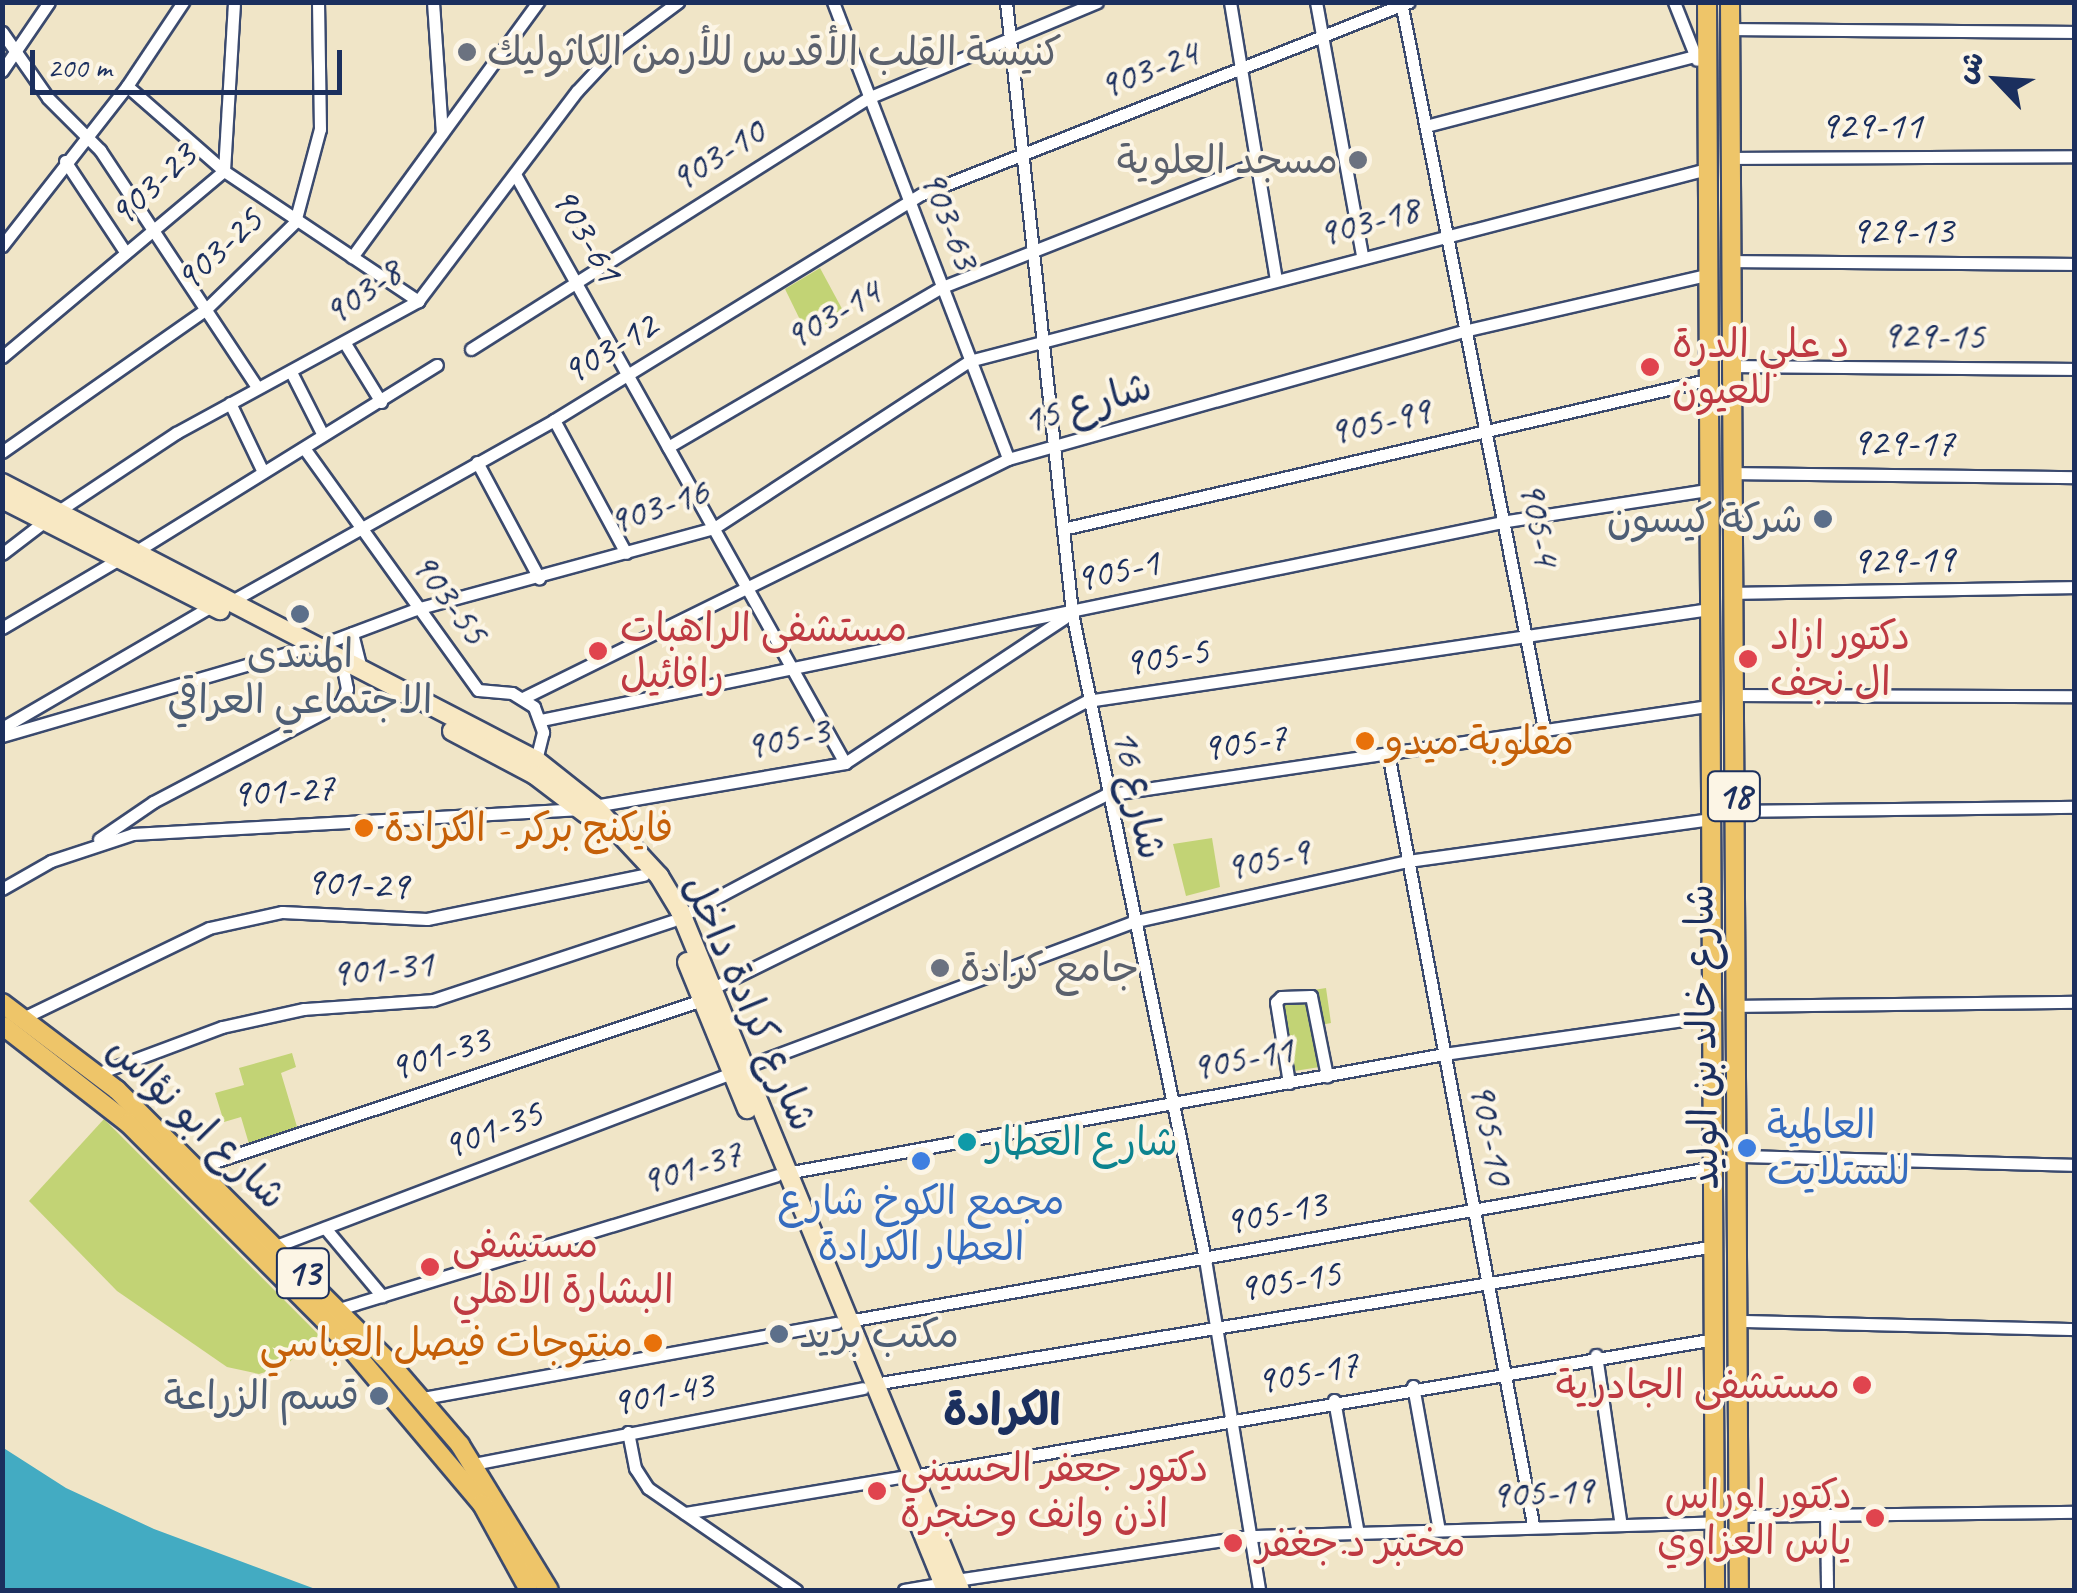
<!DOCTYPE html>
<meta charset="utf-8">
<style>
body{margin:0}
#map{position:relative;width:2077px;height:1593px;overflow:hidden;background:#f0e5c7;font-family:Caveat,"Playpen Sans Arabic",sans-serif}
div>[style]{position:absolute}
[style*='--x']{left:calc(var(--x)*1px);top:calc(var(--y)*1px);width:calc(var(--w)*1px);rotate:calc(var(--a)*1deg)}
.green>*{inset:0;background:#c2d375}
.water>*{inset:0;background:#43abc2}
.roads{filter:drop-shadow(2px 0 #3b4a6e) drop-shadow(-2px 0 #3b4a6e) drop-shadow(0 2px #3b4a6e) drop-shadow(0 -2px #3b4a6e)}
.street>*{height:11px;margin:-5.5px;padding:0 5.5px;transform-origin:5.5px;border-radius:5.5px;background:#fff}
.secondary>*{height:18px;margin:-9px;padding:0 9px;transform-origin:9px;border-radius:9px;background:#f8e8c3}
.primary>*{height:18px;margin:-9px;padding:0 9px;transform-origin:9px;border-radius:9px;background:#eec569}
.dots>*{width:28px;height:28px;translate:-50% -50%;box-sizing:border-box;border:5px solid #fcf5e5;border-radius:50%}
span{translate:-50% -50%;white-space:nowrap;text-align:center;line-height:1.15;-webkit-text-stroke:8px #fcf5e5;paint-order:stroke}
.shield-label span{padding:2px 8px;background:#fcf5e5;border:2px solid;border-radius:8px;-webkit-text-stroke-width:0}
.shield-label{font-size:38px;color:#1b2f5e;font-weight:700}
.worship-label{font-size:40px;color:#5b616d}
.left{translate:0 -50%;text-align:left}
.right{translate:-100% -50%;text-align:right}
.street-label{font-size:40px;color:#1b2f5e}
.health-label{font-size:40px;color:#be3a42}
.service-label{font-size:40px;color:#4e5e75}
.food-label{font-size:40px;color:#c56008}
.shop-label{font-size:40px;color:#366cbe}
.culture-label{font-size:40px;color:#0d838f}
.quarter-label{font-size:45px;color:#1b2f5e;font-weight:700}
.frame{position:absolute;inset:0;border:5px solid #1b2f5e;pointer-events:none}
.north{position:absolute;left:1947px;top:30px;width:100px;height:100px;-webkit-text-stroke:8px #fcf5e5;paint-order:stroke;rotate:295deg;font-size:28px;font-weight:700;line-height:40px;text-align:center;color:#1b2f5e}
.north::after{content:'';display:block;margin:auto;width:35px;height:45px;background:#1b2f5e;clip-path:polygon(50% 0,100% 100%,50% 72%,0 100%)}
.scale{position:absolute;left:30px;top:50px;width:312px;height:45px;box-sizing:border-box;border:5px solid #1b2f5e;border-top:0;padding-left:12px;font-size:30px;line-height:35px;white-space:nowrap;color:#1b2f5e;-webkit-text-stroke:8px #fcf5e5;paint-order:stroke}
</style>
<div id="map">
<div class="green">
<div style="clip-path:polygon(820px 268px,847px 318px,806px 332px,785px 289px)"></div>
<div style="clip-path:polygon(1212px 838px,1220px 887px,1186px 896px,1173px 844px)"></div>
<div style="clip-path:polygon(1326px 988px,1331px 1023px,1321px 1025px,1326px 1066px,1282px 1073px,1270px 997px)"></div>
<div style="clip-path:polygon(292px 1053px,296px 1067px,281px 1073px,298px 1130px,249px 1144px,241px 1117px,224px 1122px,215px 1093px,244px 1085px,239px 1068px)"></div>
<div style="clip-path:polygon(104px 1119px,319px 1335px,285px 1366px,259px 1374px,227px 1367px,117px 1291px,29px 1201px)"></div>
</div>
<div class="water">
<div style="clip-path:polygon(2px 1447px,66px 1488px,154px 1529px,318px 1590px,3px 1590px)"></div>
</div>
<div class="roads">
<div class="street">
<div style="--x:433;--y:2;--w:131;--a:86.1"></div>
<div style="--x:833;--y:2;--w:489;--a:69"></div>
<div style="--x:1006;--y:2;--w:615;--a:83.83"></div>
<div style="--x:1072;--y:613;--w:660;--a:78.37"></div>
<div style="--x:1205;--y:1259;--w:335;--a:80.7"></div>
<div style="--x:1230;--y:2;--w:281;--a:80.6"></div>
<div style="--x:1316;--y:2;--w:258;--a:79.7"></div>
<div style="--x:1401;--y:2;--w:741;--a:78.87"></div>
<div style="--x:1674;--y:2;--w:62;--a:68.4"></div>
<div style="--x:1730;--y:29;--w:344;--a:0.5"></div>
<div style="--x:2;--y:32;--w:80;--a:55.1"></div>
<div style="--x:48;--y:98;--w:74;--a:45"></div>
<div style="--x:100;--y:150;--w:284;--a:56.5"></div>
<div style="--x:2;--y:71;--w:83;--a:-55.7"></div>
<div style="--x:127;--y:86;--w:129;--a:41.2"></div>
<div style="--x:224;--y:171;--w:234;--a:33.8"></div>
<div style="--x:1426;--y:126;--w:278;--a:-14.6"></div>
<div style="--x:1728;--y:158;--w:346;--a:-0.3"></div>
<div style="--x:65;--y:161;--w:110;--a:56.5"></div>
<div style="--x:516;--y:176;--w:673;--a:60.73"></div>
<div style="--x:2;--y:246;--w:203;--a:-52"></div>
<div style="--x:127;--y:86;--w:101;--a:-56.3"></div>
<div style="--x:352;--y:257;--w:316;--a:-53.9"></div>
<div style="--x:1728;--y:261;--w:346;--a:0.5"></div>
<div style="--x:346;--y:345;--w:67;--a:58.4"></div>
<div style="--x:471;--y:349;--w:470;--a:-32.3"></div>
<div style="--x:868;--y:98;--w:248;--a:-22.7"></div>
<div style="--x:2;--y:357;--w:290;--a:-40"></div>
<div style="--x:224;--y:171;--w:169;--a:-86.6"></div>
<div style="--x:1731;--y:366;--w:343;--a:0.5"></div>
<div style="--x:292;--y:374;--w:68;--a:63.1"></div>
<div style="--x:230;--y:403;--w:76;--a:64.4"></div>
<div style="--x:554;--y:420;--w:151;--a:61.6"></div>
<div style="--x:668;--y:447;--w:317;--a:-30.3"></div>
<div style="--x:942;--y:287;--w:338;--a:-21.5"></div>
<div style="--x:304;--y:448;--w:298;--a:54.3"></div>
<div style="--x:478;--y:690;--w:34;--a:5"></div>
<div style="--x:512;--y:693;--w:26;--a:32"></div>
<div style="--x:534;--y:707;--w:27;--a:70"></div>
<div style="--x:543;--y:732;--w:29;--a:104"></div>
<div style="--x:2;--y:452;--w:249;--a:-35"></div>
<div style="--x:206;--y:309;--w:124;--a:-44.3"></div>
<div style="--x:295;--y:222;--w:96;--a:-75"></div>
<div style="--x:320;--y:129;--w:127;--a:-90.9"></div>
<div style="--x:477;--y:462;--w:132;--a:61.9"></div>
<div style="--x:1731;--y:473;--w:343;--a:0.7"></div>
<div style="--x:57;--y:512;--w:143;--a:-33.6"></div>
<div style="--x:176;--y:433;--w:276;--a:-28.6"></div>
<div style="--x:418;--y:301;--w:263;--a:-52.9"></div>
<div style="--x:577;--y:91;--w:62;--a:-47"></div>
<div style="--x:619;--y:46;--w:74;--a:-36.7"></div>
<div style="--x:1067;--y:528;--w:657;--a:-13.02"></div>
<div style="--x:135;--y:552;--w:355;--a:-31.8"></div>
<div style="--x:2;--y:554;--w:54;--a:-37.5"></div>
<div style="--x:1733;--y:593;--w:341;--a:-1"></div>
<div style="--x:230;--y:602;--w:372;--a:-29.3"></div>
<div style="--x:554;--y:420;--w:432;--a:-31.6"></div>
<div style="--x:922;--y:194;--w:523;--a:-21.52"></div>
<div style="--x:2;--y:628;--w:136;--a:-30.5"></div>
<div style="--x:352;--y:633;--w:36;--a:76"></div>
<div style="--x:315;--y:647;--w:108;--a:-20.6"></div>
<div style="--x:416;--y:609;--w:309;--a:-15.2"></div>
<div style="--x:714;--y:528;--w:305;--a:-33.2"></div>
<div style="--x:969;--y:361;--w:763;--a:-14.58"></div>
<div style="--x:1734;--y:695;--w:340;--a:0.2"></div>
<div style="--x:523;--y:698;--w:541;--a:-26.23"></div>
<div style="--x:1008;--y:459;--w:478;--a:-15.7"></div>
<div style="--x:1468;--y:330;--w:245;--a:-13"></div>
<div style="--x:541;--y:720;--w:986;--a:-11.64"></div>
<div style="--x:1507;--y:521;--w:202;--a:-8.8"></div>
<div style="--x:2;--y:728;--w:243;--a:-30.2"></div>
<div style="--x:2;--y:736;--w:308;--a:-16.2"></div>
<div style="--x:1388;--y:753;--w:785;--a:79.35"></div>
<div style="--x:594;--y:806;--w:255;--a:-9.7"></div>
<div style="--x:845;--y:763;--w:263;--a:-33.5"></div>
<div style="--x:1735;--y:811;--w:339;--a:-0.7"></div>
<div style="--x:99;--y:839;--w:65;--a:-34.4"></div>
<div style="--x:153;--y:802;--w:211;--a:-27.7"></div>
<div style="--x:340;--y:704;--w:17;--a:-65"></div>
<div style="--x:347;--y:689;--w:16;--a:-101"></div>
<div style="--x:2;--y:889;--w:56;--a:-29.7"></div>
<div style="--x:51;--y:861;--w:86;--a:-18.2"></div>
<div style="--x:133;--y:834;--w:448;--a:-3.2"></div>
<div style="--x:682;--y:916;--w:459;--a:-28"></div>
<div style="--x:1087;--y:701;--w:629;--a:-8.41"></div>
<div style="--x:711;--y:989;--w:439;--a:-26.2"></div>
<div style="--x:1105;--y:795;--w:610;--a:-8.4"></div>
<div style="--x:1735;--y:1006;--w:339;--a:-0.7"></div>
<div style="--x:25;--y:1017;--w:204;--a:-25.8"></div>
<div style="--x:209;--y:928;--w:75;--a:-12.4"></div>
<div style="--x:282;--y:912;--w:145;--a:2.8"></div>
<div style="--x:427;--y:919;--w:221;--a:-11.5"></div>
<div style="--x:742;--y:1068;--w:416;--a:-20.5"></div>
<div style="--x:1132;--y:922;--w:283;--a:-12.5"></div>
<div style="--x:1408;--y:861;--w:304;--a:-7.9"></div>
<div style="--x:99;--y:1073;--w:131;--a:-20.5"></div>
<div style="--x:222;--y:1027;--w:84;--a:-12.4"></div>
<div style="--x:304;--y:1009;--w:129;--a:-4"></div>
<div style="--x:433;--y:1000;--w:252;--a:-18.3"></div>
<div style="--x:1289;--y:1083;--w:82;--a:-99.1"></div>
<div style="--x:1276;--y:1002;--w:7;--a:-45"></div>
<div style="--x:1281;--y:997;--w:30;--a:-2"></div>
<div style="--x:1311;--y:996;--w:82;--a:78.7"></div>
<div style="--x:1738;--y:1156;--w:336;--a:1.5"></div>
<div style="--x:196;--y:1168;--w:533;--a:-18.37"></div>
<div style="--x:786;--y:1173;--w:669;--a:-10.25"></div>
<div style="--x:1444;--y:1054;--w:270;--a:-8.1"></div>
<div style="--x:325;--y:1228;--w:89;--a:50"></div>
<div style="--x:276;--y:1246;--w:487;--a:-20.8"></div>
<div style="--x:339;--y:1309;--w:457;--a:-17"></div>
<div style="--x:848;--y:1321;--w:880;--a:-10.08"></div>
<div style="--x:1740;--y:1321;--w:334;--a:1.4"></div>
<div style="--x:1596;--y:1355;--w:167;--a:81.7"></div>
<div style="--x:874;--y:1384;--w:852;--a:-9.32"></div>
<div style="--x:1413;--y:1386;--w:146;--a:79.8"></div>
<div style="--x:423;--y:1398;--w:420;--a:-10.3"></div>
<div style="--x:1334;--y:1400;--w:136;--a:79.8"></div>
<div style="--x:628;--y:1432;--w:37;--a:79"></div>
<div style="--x:635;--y:1468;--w:24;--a:57"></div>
<div style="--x:648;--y:1488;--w:180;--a:34.6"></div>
<div style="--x:473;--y:1464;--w:397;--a:-11"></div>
<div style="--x:912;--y:1476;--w:814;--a:-9.69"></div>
<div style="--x:685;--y:1513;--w:218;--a:-9.5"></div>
<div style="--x:1826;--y:1514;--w:76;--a:89.2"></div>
<div style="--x:1739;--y:1516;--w:335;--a:-0.7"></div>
<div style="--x:956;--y:1580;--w:299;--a:-8.5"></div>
<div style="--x:1252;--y:1536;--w:462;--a:-1.7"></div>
<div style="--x:904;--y:1590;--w:40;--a:-10"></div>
</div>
<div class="secondary">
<div style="--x:2;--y:483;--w:602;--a:27.42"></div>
<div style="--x:536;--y:760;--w:74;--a:38.4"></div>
<div style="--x:594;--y:806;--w:96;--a:47.1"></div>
<div style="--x:659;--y:876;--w:41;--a:59"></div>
<div style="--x:680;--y:911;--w:734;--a:67.59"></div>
<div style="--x:2;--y:499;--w:245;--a:27"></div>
<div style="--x:452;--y:731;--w:94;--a:27.9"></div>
<div style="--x:535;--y:775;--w:64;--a:37.4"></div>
<div style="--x:687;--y:962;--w:159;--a:67.8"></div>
<div style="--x:918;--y:1521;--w:74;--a:67.9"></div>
</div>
<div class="primary">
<div style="--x:1707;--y:2;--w:1588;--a:89.71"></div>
<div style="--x:1730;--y:2;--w:1588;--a:89.68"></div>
<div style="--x:2;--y:1003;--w:144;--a:37.1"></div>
<div style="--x:117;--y:1090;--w:382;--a:45"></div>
<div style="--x:387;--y:1360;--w:112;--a:49.3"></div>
<div style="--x:460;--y:1445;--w:170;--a:58.5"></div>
<div style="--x:2;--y:1025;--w:160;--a:37.9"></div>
<div style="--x:128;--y:1123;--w:305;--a:45.1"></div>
<div style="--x:343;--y:1339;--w:216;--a:49.9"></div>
<div style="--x:482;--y:1504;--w:98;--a:61.3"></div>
</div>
</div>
<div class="dots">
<div style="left:467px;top:52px;background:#6b7280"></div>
<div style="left:1358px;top:160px;background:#6b7280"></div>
<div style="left:1650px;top:367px;background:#e0444e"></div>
<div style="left:1823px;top:519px;background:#5c6f8a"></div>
<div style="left:300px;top:614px;background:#5c6f8a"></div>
<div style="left:598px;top:651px;background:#e0444e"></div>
<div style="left:1748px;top:659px;background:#e0444e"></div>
<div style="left:1365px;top:741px;background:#e8710a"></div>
<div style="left:364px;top:828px;background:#e8710a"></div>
<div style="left:940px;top:968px;background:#6b7280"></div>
<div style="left:967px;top:1142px;background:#0f9aa8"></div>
<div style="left:1747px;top:1148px;background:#3f7fe0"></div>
<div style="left:921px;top:1161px;background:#3f7fe0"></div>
<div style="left:430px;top:1267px;background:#e0444e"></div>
<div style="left:779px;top:1334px;background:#5c6f8a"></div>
<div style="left:653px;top:1343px;background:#e8710a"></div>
<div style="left:1862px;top:1385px;background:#e0444e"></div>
<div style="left:379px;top:1396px;background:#5c6f8a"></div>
<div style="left:877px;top:1491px;background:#e0444e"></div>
<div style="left:1875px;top:1518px;background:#e0444e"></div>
<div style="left:1233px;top:1543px;background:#e0444e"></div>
</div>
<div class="shield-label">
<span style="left:1734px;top:796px">18</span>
<span style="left:303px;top:1273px">13</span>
</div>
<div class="worship-label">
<span class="left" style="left:487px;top:52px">كنيسة القلب الأقدس للأرمن الكاثوليك</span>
<span class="right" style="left:1338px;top:160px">مسجد العلوية</span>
<span class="left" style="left:960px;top:968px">جامع كرادة</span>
</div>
<div class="street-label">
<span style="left:1148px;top:69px;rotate:-21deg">903-24</span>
<span style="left:1871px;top:125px">929-11</span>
<span style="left:717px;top:155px;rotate:-32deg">903-10</span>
<span style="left:152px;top:184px;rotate:-43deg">903-23</span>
<span style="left:950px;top:219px;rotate:69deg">903-63</span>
<span style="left:1368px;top:221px;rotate:-15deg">903-18</span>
<span style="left:1902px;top:230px">929-13</span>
<span style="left:587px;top:234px;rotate:60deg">903-61</span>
<span style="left:218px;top:249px;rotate:-43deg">903-25</span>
<span style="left:362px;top:292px;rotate:-35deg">903-8</span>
<span style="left:832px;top:314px;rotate:-30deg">903-14</span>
<span style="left:1933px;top:335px;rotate:1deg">929-15</span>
<span style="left:609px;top:348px;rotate:-31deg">903-12</span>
<span style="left:1087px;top:403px;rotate:-16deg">شارع 15</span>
<span style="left:1379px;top:421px;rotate:-13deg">905-99</span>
<span style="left:1903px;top:442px;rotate:1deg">929-17</span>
<span style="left:658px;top:506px;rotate:-19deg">903-16</span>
<span style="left:1540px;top:523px;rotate:79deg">905-4</span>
<span style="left:1903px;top:559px;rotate:-1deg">929-19</span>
<span style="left:1117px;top:570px;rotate:-12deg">905-1</span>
<span style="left:450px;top:598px;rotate:54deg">903-55</span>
<span style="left:1166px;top:656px;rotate:-9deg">905-5</span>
<span style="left:787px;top:738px;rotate:-12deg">905-3</span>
<span style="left:1244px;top:742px;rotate:-8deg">905-7</span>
<span style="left:283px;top:790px;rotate:-4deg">901-27</span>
<span style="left:1139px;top:794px;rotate:78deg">شارع 16</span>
<span style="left:1267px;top:859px;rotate:-12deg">905-9</span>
<span style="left:357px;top:883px;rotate:3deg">901-29</span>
<span style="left:382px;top:968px;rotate:-6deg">901-31</span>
<span style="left:750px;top:1003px;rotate:66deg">شارع كرادة داخل</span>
<span style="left:1702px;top:1037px;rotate:-91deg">شارع خالد بن الوليد</span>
<span style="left:439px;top:1053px;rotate:-18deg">901-33</span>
<span style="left:1242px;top:1058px;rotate:-11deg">905-11</span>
<span style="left:197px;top:1122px;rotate:44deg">شارع ابو نؤاس</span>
<span style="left:492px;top:1129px;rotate:-21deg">901-35</span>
<span style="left:1492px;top:1133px;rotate:79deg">905-10</span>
<span style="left:691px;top:1167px;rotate:-17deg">901-37</span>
<span style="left:1275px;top:1212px;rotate:-11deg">905-13</span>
<span style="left:1289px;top:1280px;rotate:-9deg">905-15</span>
<span style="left:1307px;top:1372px;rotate:-10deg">905-17</span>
<span style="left:662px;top:1393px;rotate:-11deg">901-43</span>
<span style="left:1542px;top:1492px;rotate:-3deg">905-19</span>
</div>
<div class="health-label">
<span class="left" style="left:1672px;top:367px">د علي الدرة<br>للعيون</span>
<span class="left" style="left:620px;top:651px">مستشفى الراهبات<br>رافائيل</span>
<span class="left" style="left:1770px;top:659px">دكتور ازاد<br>ال نجف</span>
<span class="left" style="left:452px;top:1267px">مستشفى<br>البشارة الاهلي</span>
<span class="right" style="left:1840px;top:1385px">مستشفى الجادرية</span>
<span class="left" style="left:900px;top:1491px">دكتور جعفر الحسيني<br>اذن وانف وحنجرة</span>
<span class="right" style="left:1852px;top:1518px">دكتور اوراس<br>ياس العزاوي</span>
<span class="left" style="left:1256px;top:1543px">مختبر د.جغفر</span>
</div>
<div class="service-label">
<span class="right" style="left:1803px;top:519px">شركة كيسون</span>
<span style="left:300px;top:677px">المنتدى<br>الاجتماعي العراقي</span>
<span class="left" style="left:799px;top:1334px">مكتب بريد</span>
<span class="right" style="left:359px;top:1396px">قسم الزراعة</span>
</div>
<div class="food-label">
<span class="left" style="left:1385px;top:741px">مقلوبة ميدو</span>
<span class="left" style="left:384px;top:828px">فايكنج بركر - الكرادة</span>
<span class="right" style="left:633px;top:1343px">منتوجات فيصل العباسي</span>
</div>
<div class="shop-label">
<span class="left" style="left:1767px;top:1148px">العالمية<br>للستلايت</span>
<span style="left:921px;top:1224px">مجمع الكوخ شارع<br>العطار الكرادة</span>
</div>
<div class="culture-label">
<span class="left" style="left:987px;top:1142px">شارع العطار</span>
</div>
<div class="quarter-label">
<span style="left:1002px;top:1411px">الكرادة</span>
</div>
<div class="frame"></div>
<div class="north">ش</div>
<div class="scale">200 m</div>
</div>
